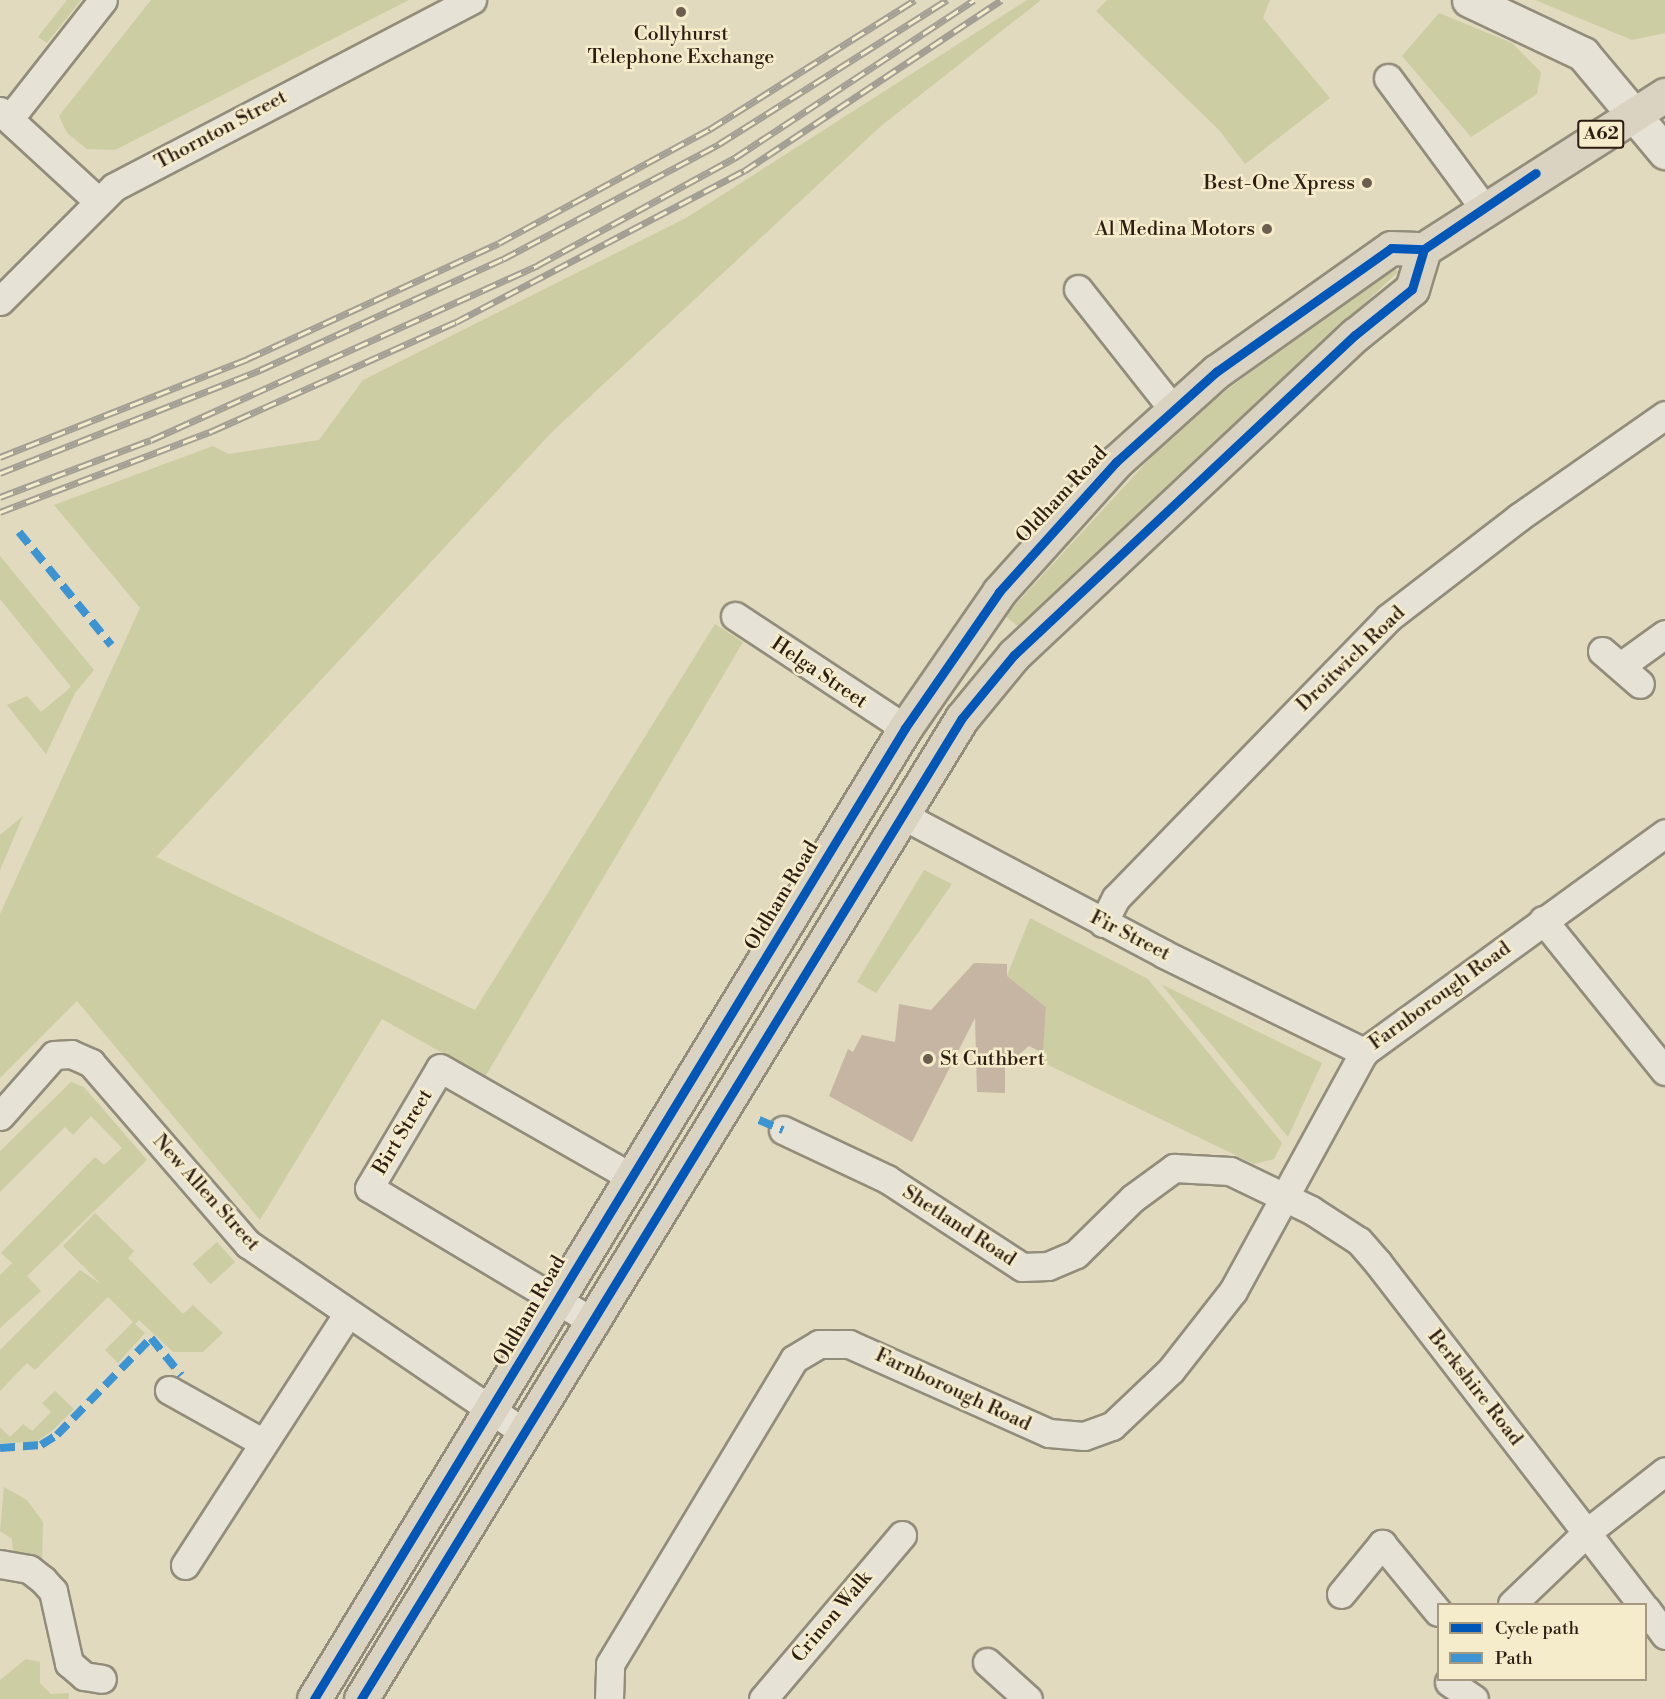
<!DOCTYPE html>
<style>
body{margin:0}
#map{position:relative;width:1665px;height:1699px;overflow:hidden;background:#e1dabe;font-family:"Libre Bodoni",serif}
div>[style]{position:absolute}
[style*='--x']{left:calc(var(--x)*1px);top:calc(var(--y)*1px);width:calc(var(--w)*1px);rotate:calc(var(--a)*1deg)}
.green>*{inset:0;background:#cccda2;transform-origin:0 0}
.building>*{inset:0;background:#c6b5a2}
.roads{filter:drop-shadow(2px 0 #928c7b) drop-shadow(-2px 0 #928c7b) drop-shadow(0 2px #928c7b) drop-shadow(0 -2px #928c7b)}
.street>*{height:27px;margin:-13.5px;padding:0 13.5px;transform-origin:13.5px;border-radius:13.5px;background:#e6e2d5}
.secondary>*{height:33px;margin:-16.5px;padding:0 16.5px;transform-origin:16.5px;border-radius:16.5px;background:#e6e2d5}
.highway>*{height:33px;margin:-16.5px;padding:0 16.5px;transform-origin:16.5px;border-radius:16.5px;background:#dad3c1}
.rail>*{height:7px;margin-top:-3.5px;transform-origin:0;background:repeating-linear-gradient(90deg,#f5eccb 0 14px,#a49f94 0 28px);box-sizing:border-box;border-block:2px solid #a49f94}
.quiet>*{height:8px;margin-top:-4px;transform-origin:0;background:repeating-linear-gradient(90deg,#3c94d3 0 15px,transparent 0 23px)}
.cycleway>*{height:9px;margin:-4.5px;padding:0 4.5px;transform-origin:4.5px;border-radius:4.5px;background:#0057b8}
.dots>*{width:16px;height:16px;translate:-50% -50%;box-sizing:border-box;border:3px solid #f5eccb;border-radius:50%}
span{translate:-50% -50%;white-space:nowrap;text-align:center;line-height:1.15;-webkit-text-stroke:5px #f5eccb;paint-order:stroke}
.shield-label span{padding:2px 4px;background:#f5eccb;border:2px solid;border-radius:4px;-webkit-text-stroke-width:0}
.shield-label{font-size:18px;color:#2d1c11;font-weight:700}
.poi-label{font-size:20px;color:#2d1c11}
.right{translate:-100% -50%;text-align:right}
.left{translate:0 -50%;text-align:left}
.street-label{font-size:20px;color:#2d1c11}
.legend{position:absolute;left:1437px;top:1603px;width:210px;height:78px;box-sizing:border-box;background:#f5eccb;border:2px solid #a59981;margin:0;padding:8px 10px;list-style:none;font-size:18px;color:#2d1c11}
.legend li{display:flex;align-items:center;gap:12px;height:30px}
.legend b{width:30px;border:2px solid #a59981}
</style>
<div id="map">
<div class="green">
<div style="clip-path:polygon(67px 0,81px 0,47px 43px,38px 37px)"></div>
<div style="clip-path:polygon(151px 0,409px 0,115px 150px,87px 149px,67px 133px,59px 116px)"></div>
<div style="clip-path:polygon(1027px 0,1041px 0,881px 126px,552px 432px,156px 857px,475px 1010px,715px 624px,743px 642px,485px 1077px,382px 1019px,260px 1220px,77px 1001px,0 1078px,0 914px,140px 608px,54px 505px,213px 446px,229px 454px,319px 440px,363px 380px,686px 218px)"></div>
<div style="clip-path:polygon(1107px 0,1270px 0,1263px 18px,1330px 98px,1245px 164px,1219px 130px,1096px 11px)"></div>
<div style="clip-path:polygon(1535px 0,1665px 0,1665px 33px,1632px 40px)"></div>
<div style="clip-path:polygon(1439px 13px,1512px 43px,1541px 72px,1537px 94px,1471px 137px,1402px 56px)"></div>
<div style="clip-path:polygon(1391px 264px,1398px 272px,1018px 626px,1005px 616px,1179px 427px)"></div>
<div style="clip-path:polygon(0 556px,94px 670px,75px 693px,46px 754px,7px 705px,27px 696px,41px 712px,71px 687px,0 599px)"></div>
<div style="clip-path:polygon(23px 816px,0 870px,0 835px)"></div>
<div style="clip-path:polygon(924px 870px,952px 884px,876px 993px,857px 982px)"></div>
<div style="clip-path:polygon(1030px 918px,1148px 979px,1282px 1143px,1274px 1159px,1254px 1164px,1042px 1062px,1046px 1007px,1007px 976px)"></div>
<div style="clip-path:polygon(1161px 984px,1322px 1063px,1288px 1137px)"></div>
<div style="clip-path:polygon(71px 1082px,84px 1087px,147px 1160px,27px 1276px,41px 1291px,0 1328px,0 1275px,12px 1263px,1px 1253px,95px 1157px,104px 1165px,122px 1148px,91px 1116px,73px 1135px,65px 1127px,0 1192px,0 1151px)"></div>
<div style="clip-path:polygon(95px 1213px,134px 1251px,128px 1258px,183px 1314px,193px 1305px,223px 1333px,203px 1352px,173px 1352px,139px 1320px,135px 1324px,145px 1333px,118px 1363px,105px 1350px,133px 1322px,108px 1297px,35px 1370px,27px 1363px,0 1391px,0 1350px,80px 1270px,101px 1284px,63px 1246px)"></div>
<div style="left:217px;top:1242px;width:27px;height:33px;rotate:48deg"></div>
<div style="clip-path:polygon(55px 1391px,74px 1409px,52px 1431px,36px 1442px,0 1443px,0 1427px,10px 1437px,23px 1424px,32px 1431px,51px 1412px,42px 1403px)"></div>
<div style="clip-path:polygon(4px 1487px,27px 1500px,43px 1522px,42px 1564px,13px 1552px,12px 1539px,0 1531px)"></div>
<div style="clip-path:polygon(26px 1659px,40px 1662px,40px 1683px,51px 1694px,69px 1693px,69px 1699px,0 1699px,0 1680px)"></div>
</div>
<div class="building">
<div style="clip-path:polygon(974px 963px,1007px 964px,1007px 976px,1046px 1007px,1043px 1053px,1029px 1046px,1005px 1066px,1005px 1093px,977px 1092px,975px 1018px,912px 1142px,829px 1096px,848px 1049px,853px 1052px,862px 1035px,895px 1042px,899px 1004px,931px 1010px)"></div>
</div>
<div class="roads">
<div class="street">
<div style="--x:1388;--y:78;--w:162;--a:53.6"></div>
<div style="--x:0;--y:111;--w:133;--a:42.6"></div>
<div style="--x:10;--y:118;--w:150;--a:-51.8"></div>
<div style="--x:1078;--y:289;--w:152;--a:51.7"></div>
<div style="--x:0;--y:301;--w:161;--a:-45"></div>
<div style="--x:114;--y:187;--w:404;--a:-27.6"></div>
<div style="--x:735;--y:616;--w:204;--a:33.4"></div>
<div style="--x:1602;--y:651;--w:50;--a:41"></div>
<div style="--x:1622;--y:665;--w:53;--a:-35.8"></div>
<div style="--x:900;--y:814;--w:299;--a:27.9"></div>
<div style="--x:1164;--y:954;--w:223;--a:26.1"></div>
<div style="--x:1543;--y:920;--w:194;--a:51.1"></div>
<div style="--x:1103;--y:923;--w:28;--a:-63"></div>
<div style="--x:1116;--y:898;--w:390;--a:-45.8"></div>
<div style="--x:1388;--y:618;--w:165;--a:-37.6"></div>
<div style="--x:1519;--y:517;--w:178;--a:-34.9"></div>
<div style="--x:0;--y:1116;--w:81;--a:-48.5"></div>
<div style="--x:54;--y:1055;--w:17;--a:-3"></div>
<div style="--x:71;--y:1054;--w:22;--a:24"></div>
<div style="--x:91;--y:1063;--w:240;--a:49.1"></div>
<div style="--x:248;--y:1244;--w:335;--a:34.3"></div>
<div style="--x:783;--y:1130;--w:115;--a:25.2"></div>
<div style="--x:887;--y:1179;--w:161;--a:33.1"></div>
<div style="--x:1022;--y:1267;--w:26;--a:-2"></div>
<div style="--x:1048;--y:1266;--w:30;--a:-23"></div>
<div style="--x:1076;--y:1254;--w:80;--a:-44.5"></div>
<div style="--x:1133;--y:1198;--w:51;--a:-36.2"></div>
<div style="--x:1174;--y:1168;--w:56;--a:3.1"></div>
<div style="--x:1230;--y:1171;--w:90;--a:25.7"></div>
<div style="--x:1311;--y:1210;--w:57;--a:32.9"></div>
<div style="--x:1359;--y:1241;--w:29;--a:49"></div>
<div style="--x:1378;--y:1263;--w:431;--a:52.3"></div>
<div style="--x:595;--y:1323;--w:263;--a:-149.1"></div>
<div style="--x:369;--y:1188;--w:139;--a:-59.4"></div>
<div style="--x:440;--y:1068;--w:220;--a:29.7"></div>
<div style="--x:169;--y:1390;--w:107;--a:29.2"></div>
<div style="--x:0;--y:1564;--w:29;--a:10"></div>
<div style="--x:29;--y:1569;--w:18;--a:38"></div>
<div style="--x:43;--y:1580;--w:15;--a:48"></div>
<div style="--x:53;--y:1591;--w:74;--a:77.5"></div>
<div style="--x:69;--y:1663;--w:20;--a:41"></div>
<div style="--x:84;--y:1676;--w:18;--a:9"></div>
<div style="--x:185;--y:1565;--w:298;--a:-57.1"></div>
<div style="--x:1341;--y:1594;--w:65;--a:-50.6"></div>
<div style="--x:1382;--y:1544;--w:88;--a:50.5"></div>
<div style="--x:1512;--y:1604;--w:103;--a:-43.8"></div>
<div style="--x:1586;--y:1533;--w:100;--a:-38.1"></div>
<div style="--x:1646;--y:1609;--w:32;--a:54"></div>
<div style="--x:987;--y:1662;--w:55;--a:42.1"></div>
<div style="--x:1449;--y:1682;--w:30;--a:34"></div>
<div style="--x:609;--y:1699;--w:35;--a:-88"></div>
<div style="--x:610;--y:1664;--w:356;--a:-58.9"></div>
<div style="--x:794;--y:1359;--w:29;--a:-31"></div>
<div style="--x:819;--y:1344;--w:30;--a:0"></div>
<div style="--x:849;--y:1344;--w:219;--a:24"></div>
<div style="--x:1049;--y:1433;--w:35;--a:5"></div>
<div style="--x:1084;--y:1436;--w:30;--a:-20"></div>
<div style="--x:1112;--y:1426;--w:81;--a:-43.5"></div>
<div style="--x:1171;--y:1370;--w:100;--a:-51.9"></div>
<div style="--x:1233;--y:1291;--w:273;--a:-61.3"></div>
<div style="--x:1364;--y:1052;--w:372;--a:-36"></div>
<div style="--x:763;--y:1699;--w:215;--a:-49.7"></div>
</div>
<div class="secondary">
<div style="--x:1469;--y:0;--w:126;--a:25.3"></div>
<div style="--x:1583;--y:54;--w:128;--a:50.1"></div>
</div>
<div class="highway">
<div style="--x:314;--y:1699;--w:1137;--a:-58.67"></div>
<div style="--x:905;--y:728;--w:165;--a:-55.3"></div>
<div style="--x:999;--y:592;--w:175;--a:-48"></div>
<div style="--x:1116;--y:462;--w:135;--a:-42"></div>
<div style="--x:1216;--y:372;--w:214;--a:-35.3"></div>
<div style="--x:1391;--y:248;--w:33;--a:2"></div>
<div style="--x:1424;--y:249;--w:286;--a:-32.6"></div>
<div style="--x:361;--y:1699;--w:1150;--a:-58.51"></div>
<div style="--x:962;--y:718;--w:82;--a:-50.5"></div>
<div style="--x:1014;--y:655;--w:468;--a:-43.2"></div>
<div style="--x:1355;--y:335;--w:73;--a:-38.9"></div>
<div style="--x:1412;--y:289;--w:42;--a:-73.3"></div>
</div>
</div>
<div class="rail">
<div style="--x:0;--y:457;--w:266;--a:-21.6"></div>
<div style="--x:247;--y:359;--w:277;--a:-24.7"></div>
<div style="--x:499;--y:243;--w:240;--a:-28.4"></div>
<div style="--x:710;--y:129;--w:242;--a:-32.2"></div>
<div style="--x:0;--y:473;--w:280;--a:-21.6"></div>
<div style="--x:260;--y:370;--w:267;--a:-24.6"></div>
<div style="--x:503;--y:259;--w:245;--a:-28"></div>
<div style="--x:719;--y:144;--w:270;--a:-32.3"></div>
<div style="--x:0;--y:497;--w:161;--a:-20.7"></div>
<div style="--x:151;--y:440;--w:425;--a:-24.3"></div>
<div style="--x:538;--y:265;--w:226;--a:-28.6"></div>
<div style="--x:736;--y:157;--w:285;--a:-33.4"></div>
<div style="--x:0;--y:512;--w:227;--a:-20.9"></div>
<div style="--x:212;--y:431;--w:267;--a:-24.1"></div>
<div style="--x:456;--y:322;--w:325;--a:-27.7"></div>
<div style="--x:744;--y:171;--w:309;--a:-33.6"></div>
</div>
<div class="quiet">
<div style="--x:19;--y:532;--w:146;--a:50.8"></div>
<div style="--x:759;--y:1120;--w:26;--a:23"></div>
<div style="--x:0;--y:1448;--w:41;--a:-4.2"></div>
<div style="--x:41;--y:1445;--w:19;--a:-32"></div>
<div style="--x:57;--y:1435;--w:135;--a:-45.9"></div>
<div style="--x:151;--y:1338;--w:48;--a:51"></div>
</div>
<div class="cycleway">
<div style="--x:314;--y:1699;--w:1137;--a:-58.67"></div>
<div style="--x:905;--y:728;--w:165;--a:-55.3"></div>
<div style="--x:999;--y:592;--w:175;--a:-48"></div>
<div style="--x:1116;--y:462;--w:135;--a:-42"></div>
<div style="--x:1216;--y:372;--w:214;--a:-35.3"></div>
<div style="--x:1391;--y:248;--w:33;--a:2"></div>
<div style="--x:1424;--y:249;--w:135;--a:-34.2"></div>
<div style="--x:361;--y:1699;--w:1150;--a:-58.51"></div>
<div style="--x:962;--y:718;--w:82;--a:-50.5"></div>
<div style="--x:1014;--y:655;--w:468;--a:-43.2"></div>
<div style="--x:1355;--y:335;--w:73;--a:-38.9"></div>
<div style="--x:1412;--y:289;--w:42;--a:-73.3"></div>
</div>
<div class="dots">
<div style="left:681px;top:12px;background:#6c5e4e"></div>
<div style="left:1367px;top:183px;background:#6c5e4e"></div>
<div style="left:1267px;top:229px;background:#6c5e4e"></div>
<div style="left:928px;top:1059px;background:#6c5e4e"></div>
</div>
<div class="shield-label">
<span style="left:1601px;top:134px">A62</span>
</div>
<div class="poi-label">
<span style="left:681px;top:46px">Collyhurst<br>Telephone Exchange</span>
<span class="right" style="left:1355px;top:183px">Best-One Xpress</span>
<span class="right" style="left:1255px;top:229px">Al Medina Motors</span>
<span class="left" style="left:940px;top:1059px">St Cuthbert</span>
</div>
<div class="street-label">
<span style="left:221px;top:130px;rotate:-28deg">Thornton Street</span>
<span style="left:1062px;top:495px;rotate:-47deg">Oldham Road</span>
<span style="left:1351px;top:659px;rotate:-44deg">Droitwich Road</span>
<span style="left:819px;top:673px;rotate:34deg">Helga Street</span>
<span style="left:782px;top:896px;rotate:-59deg">Oldham Road</span>
<span style="left:1130px;top:936px;rotate:27deg">Fir Street</span>
<span style="left:1440px;top:996px;rotate:-36deg">Farnborough Road</span>
<span style="left:403px;top:1132px;rotate:-59deg">Birt Street</span>
<span style="left:206px;top:1193px;rotate:48deg">New Allen Street</span>
<span style="left:959px;top:1226px;rotate:33deg">Shetland Road</span>
<span style="left:530px;top:1311px;rotate:-60deg">Oldham Road</span>
<span style="left:1475px;top:1388px;rotate:52deg">Berkshire Road</span>
<span style="left:953px;top:1390px;rotate:25deg">Farnborough Road</span>
<span style="left:832px;top:1617px;rotate:-50deg">Crinon Walk</span>
</div>
<ul class="legend">
<li><b style="height:8px;background:#0057b8"></b>Cycle path</li>
<li><b style="height:8px;background:#3c94d3"></b>Path</li>
</ul>
</div>
